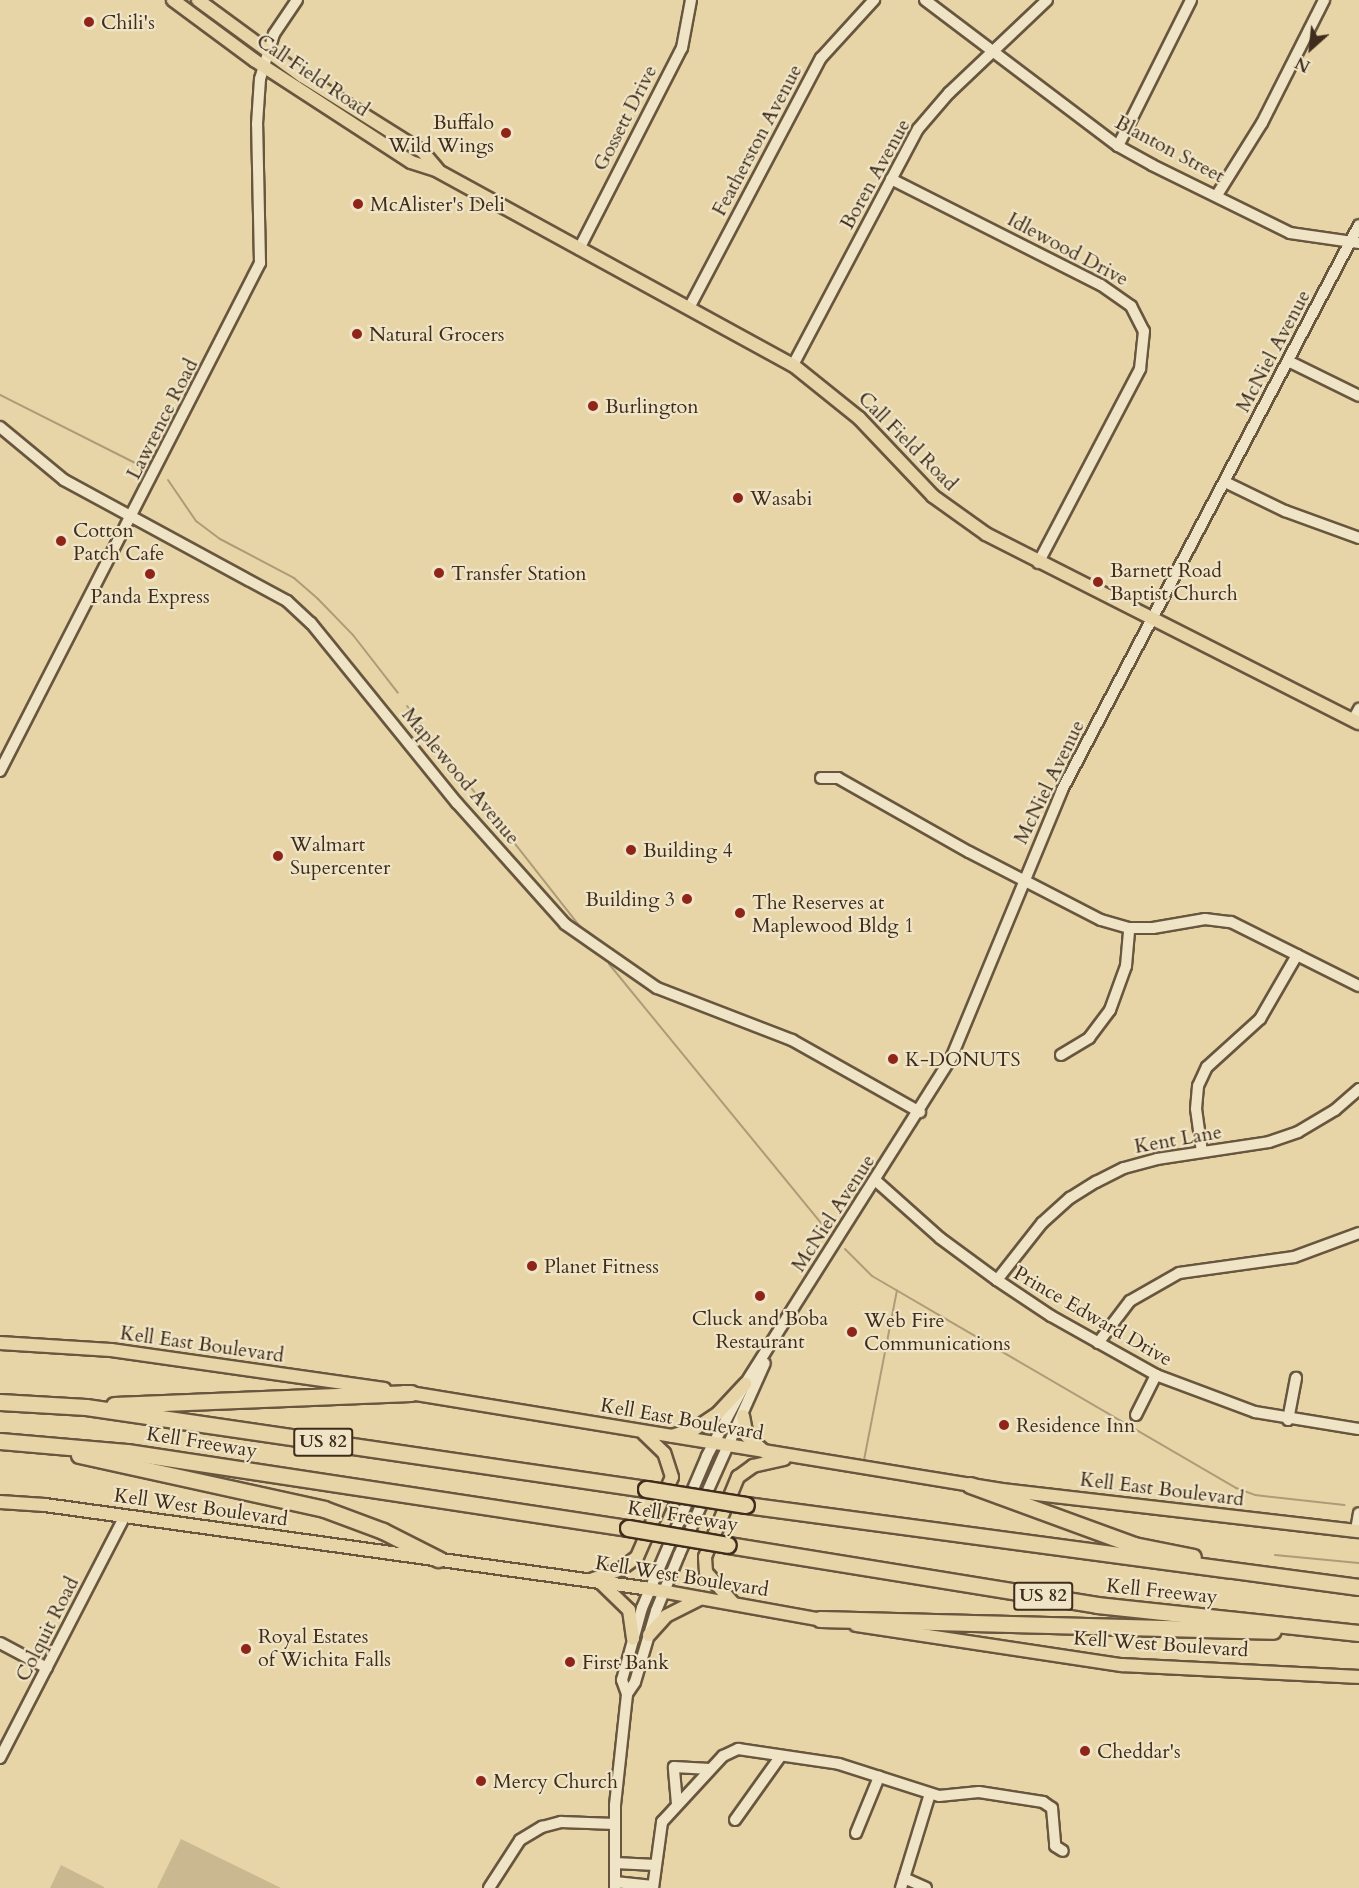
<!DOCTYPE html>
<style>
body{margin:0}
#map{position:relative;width:1359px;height:1888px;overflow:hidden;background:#e7d5a8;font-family:Cardo,serif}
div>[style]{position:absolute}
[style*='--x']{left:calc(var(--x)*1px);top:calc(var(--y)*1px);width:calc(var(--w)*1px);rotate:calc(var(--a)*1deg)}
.green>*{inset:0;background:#cab890}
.stream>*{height:2px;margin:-1px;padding:0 1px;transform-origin:1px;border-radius:1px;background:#ae9c78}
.roads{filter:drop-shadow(2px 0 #69563f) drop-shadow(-2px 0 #69563f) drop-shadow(0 2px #69563f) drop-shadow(0 -2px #69563f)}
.minor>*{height:10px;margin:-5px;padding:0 5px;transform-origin:5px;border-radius:5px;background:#efe4c6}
.major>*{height:12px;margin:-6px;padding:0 6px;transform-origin:6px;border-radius:6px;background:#e7d5a8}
.highway>*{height:15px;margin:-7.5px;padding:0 7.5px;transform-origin:7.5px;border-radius:7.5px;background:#e7d5a8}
.bridges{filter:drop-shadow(2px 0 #3f2c1c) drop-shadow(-2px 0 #3f2c1c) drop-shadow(0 2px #3f2c1c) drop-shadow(0 -2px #3f2c1c)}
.highway-bridge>*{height:15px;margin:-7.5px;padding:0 7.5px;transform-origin:7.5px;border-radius:7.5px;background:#e7d5a8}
.dots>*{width:16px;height:16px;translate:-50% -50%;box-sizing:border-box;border:3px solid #efe4c6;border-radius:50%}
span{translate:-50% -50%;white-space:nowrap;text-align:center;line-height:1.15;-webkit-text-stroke:4.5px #efe4c6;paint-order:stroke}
.shield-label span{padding:2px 4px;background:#efe4c6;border:2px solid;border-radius:4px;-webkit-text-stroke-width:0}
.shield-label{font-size:18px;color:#3f2c1c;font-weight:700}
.poi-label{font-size:20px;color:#3f2c1c}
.left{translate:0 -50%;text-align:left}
.right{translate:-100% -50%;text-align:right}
.street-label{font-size:20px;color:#3f2c1c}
.north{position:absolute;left:1281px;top:18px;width:60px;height:60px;-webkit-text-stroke:4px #efe4c6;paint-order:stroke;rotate:207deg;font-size:16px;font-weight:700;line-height:24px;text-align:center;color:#3f2c1c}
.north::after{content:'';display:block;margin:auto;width:21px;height:27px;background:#3f2c1c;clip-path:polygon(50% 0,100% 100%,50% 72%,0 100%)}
</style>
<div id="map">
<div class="green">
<div style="clip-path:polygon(181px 1839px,281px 1888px,157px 1888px)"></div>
<div style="clip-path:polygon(61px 1865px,104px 1887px,104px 1888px,50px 1888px)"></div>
</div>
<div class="stream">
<div style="--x:0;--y:395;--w:153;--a:26.7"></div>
<div style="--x:168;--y:480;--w:50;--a:55.7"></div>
<div style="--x:196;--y:521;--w:30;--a:37"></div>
<div style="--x:220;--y:539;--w:84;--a:27.8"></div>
<div style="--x:294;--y:578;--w:32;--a:41"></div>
<div style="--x:318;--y:599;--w:50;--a:45.8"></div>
<div style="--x:353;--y:635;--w:73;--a:52.2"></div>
<div style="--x:407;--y:706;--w:282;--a:51.9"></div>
<div style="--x:609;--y:964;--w:340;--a:50.7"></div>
<div style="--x:845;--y:1249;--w:38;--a:45"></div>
<div style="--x:872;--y:1276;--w:421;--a:30.2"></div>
<div style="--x:1236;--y:1488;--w:20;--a:20"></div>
<div style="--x:1255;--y:1495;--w:90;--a:6.4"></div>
<div style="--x:864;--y:1460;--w:173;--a:-79"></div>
<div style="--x:1275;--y:1555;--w:84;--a:5.4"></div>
</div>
<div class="roads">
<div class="minor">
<div style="--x:925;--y:0;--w:242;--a:37.1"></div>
<div style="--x:1118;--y:146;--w:39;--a:29"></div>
<div style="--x:1152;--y:165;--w:154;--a:26.2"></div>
<div style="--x:1290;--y:233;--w:70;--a:8.2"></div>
<div style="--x:1118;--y:146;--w:163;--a:-63.4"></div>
<div style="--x:891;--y:179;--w:235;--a:26.8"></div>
<div style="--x:1101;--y:285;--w:37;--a:35"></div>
<div style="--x:1131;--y:306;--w:28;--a:63"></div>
<div style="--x:1144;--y:331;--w:38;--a:96"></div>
<div style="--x:1140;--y:369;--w:219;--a:117.7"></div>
<div style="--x:1217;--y:195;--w:85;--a:-58"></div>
<div style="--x:1262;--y:123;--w:138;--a:-63.2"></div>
<div style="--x:579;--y:249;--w:226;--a:-62.9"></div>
<div style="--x:682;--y:48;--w:49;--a:-79.4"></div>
<div style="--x:689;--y:308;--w:283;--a:-62.2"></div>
<div style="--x:821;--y:58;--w:79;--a:-47.6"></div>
<div style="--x:1288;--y:361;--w:79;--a:26.2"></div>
<div style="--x:793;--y:365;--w:267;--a:-62.1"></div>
<div style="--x:918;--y:129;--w:48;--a:-49.3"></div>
<div style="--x:949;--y:93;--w:135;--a:-43.5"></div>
<div style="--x:0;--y:427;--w:83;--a:39.6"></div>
<div style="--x:64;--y:480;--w:254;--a:28.5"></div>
<div style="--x:287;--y:601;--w:33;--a:43"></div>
<div style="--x:311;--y:623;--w:232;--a:51"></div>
<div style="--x:457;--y:803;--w:162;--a:48.2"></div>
<div style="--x:565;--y:924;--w:112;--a:34.8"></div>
<div style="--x:657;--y:988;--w:145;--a:21.1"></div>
<div style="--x:792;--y:1040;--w:147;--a:29.4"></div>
<div style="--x:1225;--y:482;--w:67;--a:25.8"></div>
<div style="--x:1285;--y:511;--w:79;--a:20"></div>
<div style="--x:1353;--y:720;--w:13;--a:-61"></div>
<div style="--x:0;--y:771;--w:571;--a:-62.9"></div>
<div style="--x:260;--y:263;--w:139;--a:-91.2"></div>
<div style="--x:257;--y:124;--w:45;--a:-86.2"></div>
<div style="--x:260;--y:79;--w:47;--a:-72.7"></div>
<div style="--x:274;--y:34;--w:41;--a:-55.9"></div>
<div style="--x:821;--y:778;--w:17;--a:0"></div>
<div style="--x:838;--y:778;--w:150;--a:29.5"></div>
<div style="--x:969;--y:852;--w:148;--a:27.3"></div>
<div style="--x:1101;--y:920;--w:29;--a:16"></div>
<div style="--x:1129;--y:928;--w:24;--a:0"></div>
<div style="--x:1153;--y:928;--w:53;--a:-9.8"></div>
<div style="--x:1205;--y:919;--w:26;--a:7"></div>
<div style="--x:1231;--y:922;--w:143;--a:26.6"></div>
<div style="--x:1061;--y:1055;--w:33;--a:-31"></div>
<div style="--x:1089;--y:1038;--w:35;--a:-53"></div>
<div style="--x:1110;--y:1010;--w:47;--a:-70"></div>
<div style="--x:1126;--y:966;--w:38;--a:-85"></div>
<div style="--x:1202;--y:1152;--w:43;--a:-97.9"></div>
<div style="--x:1196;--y:1109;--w:23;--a:-85"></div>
<div style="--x:1198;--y:1086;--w:21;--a:-65"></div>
<div style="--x:1207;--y:1067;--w:72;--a:-42.2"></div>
<div style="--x:1260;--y:1019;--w:74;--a:-60"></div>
<div style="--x:875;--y:1180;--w:87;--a:41.7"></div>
<div style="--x:940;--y:1238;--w:71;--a:36.4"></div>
<div style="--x:997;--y:1280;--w:65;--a:33.7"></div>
<div style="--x:1051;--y:1316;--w:120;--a:29.3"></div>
<div style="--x:1156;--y:1375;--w:106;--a:20.5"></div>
<div style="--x:1255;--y:1412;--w:105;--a:9.3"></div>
<div style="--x:997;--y:1280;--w:73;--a:-51.7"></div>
<div style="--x:1042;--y:1223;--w:38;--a:-42"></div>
<div style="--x:1070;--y:1198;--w:31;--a:-32"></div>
<div style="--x:1096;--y:1182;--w:31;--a:-27"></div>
<div style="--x:1124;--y:1168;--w:34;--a:-15"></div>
<div style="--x:1157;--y:1159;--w:113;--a:-8.6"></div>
<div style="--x:1269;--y:1142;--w:31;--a:-19"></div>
<div style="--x:1298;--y:1132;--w:43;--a:-30.7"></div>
<div style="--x:1335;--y:1110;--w:32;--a:-41"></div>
<div style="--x:1098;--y:1343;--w:53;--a:-52.7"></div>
<div style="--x:1130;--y:1301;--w:56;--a:-29.7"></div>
<div style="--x:1179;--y:1273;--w:116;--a:-7.9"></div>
<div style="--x:1294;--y:1257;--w:69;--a:-20.3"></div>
<div style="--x:1136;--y:1415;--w:45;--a:-63.4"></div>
<div style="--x:1288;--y:1420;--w:43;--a:-79.2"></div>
<div style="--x:1356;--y:1530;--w:17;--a:-80"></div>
<div style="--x:0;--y:1643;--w:53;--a:28"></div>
<div style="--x:627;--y:1694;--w:15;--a:-110"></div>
<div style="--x:622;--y:1680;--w:75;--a:-74.5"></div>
<div style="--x:642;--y:1608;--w:165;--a:-66.8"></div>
<div style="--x:707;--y:1456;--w:81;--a:-62.2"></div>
<div style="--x:745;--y:1384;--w:388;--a:-57.7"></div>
<div style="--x:952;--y:1056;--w:288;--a:-67.5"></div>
<div style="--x:1062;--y:790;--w:638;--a:-62.27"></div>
<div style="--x:0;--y:1758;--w:272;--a:-62.7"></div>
<div style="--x:677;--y:1804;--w:37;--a:-95"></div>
<div style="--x:674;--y:1767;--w:36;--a:3"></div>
<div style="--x:735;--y:1820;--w:77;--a:-54.5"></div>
<div style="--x:856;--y:1833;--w:61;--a:-67.7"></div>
<div style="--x:615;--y:1863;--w:41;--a:2.8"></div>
<div style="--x:904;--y:1878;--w:24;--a:24"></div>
<div style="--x:615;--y:1882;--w:38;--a:6"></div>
<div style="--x:489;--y:1888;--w:57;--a:-57.1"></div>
<div style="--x:520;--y:1840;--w:26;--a:-31"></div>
<div style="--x:542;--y:1827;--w:20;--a:-15"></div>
<div style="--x:561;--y:1822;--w:54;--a:2.1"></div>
<div style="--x:615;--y:1888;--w:83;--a:-90"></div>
<div style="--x:615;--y:1805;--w:112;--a:-83.8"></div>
<div style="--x:627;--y:1694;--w:14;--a:-56"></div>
<div style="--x:635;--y:1682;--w:74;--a:-73.5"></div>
<div style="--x:656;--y:1611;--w:61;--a:-67.7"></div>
<div style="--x:679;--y:1555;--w:210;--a:-65.9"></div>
<div style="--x:653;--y:1888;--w:67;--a:-82.2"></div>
<div style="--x:662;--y:1822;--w:90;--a:-47.3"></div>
<div style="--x:723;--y:1756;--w:17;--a:-25"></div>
<div style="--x:738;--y:1749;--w:102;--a:8.4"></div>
<div style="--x:839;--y:1764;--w:105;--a:17.7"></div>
<div style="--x:939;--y:1796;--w:40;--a:-5.7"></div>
<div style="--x:979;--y:1792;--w:65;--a:8.9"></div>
<div style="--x:1043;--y:1802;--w:11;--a:34"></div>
<div style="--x:1052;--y:1808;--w:38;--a:85"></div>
<div style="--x:1055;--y:1846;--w:9;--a:32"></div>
<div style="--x:901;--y:1888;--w:98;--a:-72.9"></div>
</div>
<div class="major">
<div style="--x:173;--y:0;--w:101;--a:36.5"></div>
<div style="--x:254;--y:60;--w:187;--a:33"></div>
<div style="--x:411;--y:162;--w:28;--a:18"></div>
<div style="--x:438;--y:171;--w:405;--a:28.7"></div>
<div style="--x:793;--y:365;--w:85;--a:38.8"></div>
<div style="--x:859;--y:418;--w:108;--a:46.5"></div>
<div style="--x:933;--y:496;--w:65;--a:35.6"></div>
<div style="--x:986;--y:534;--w:418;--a:26.9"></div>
<div style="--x:198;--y:0;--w:129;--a:36.2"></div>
<div style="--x:302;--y:76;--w:143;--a:32.1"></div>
<div style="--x:423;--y:152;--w:23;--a:50"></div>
<div style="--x:0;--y:1343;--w:111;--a:3.6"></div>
<div style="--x:111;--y:1350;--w:276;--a:8.1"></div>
<div style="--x:404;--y:1392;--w:606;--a:9.31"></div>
<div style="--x:1002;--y:1490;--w:359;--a:6.6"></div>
<div style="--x:743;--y:1416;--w:20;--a:79"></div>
<div style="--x:747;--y:1436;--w:24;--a:42"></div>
<div style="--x:672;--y:1436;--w:25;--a:-18"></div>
<div style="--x:696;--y:1428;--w:27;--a:-34"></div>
<div style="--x:718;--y:1413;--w:40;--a:-47"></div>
<div style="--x:0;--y:1502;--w:45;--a:3.8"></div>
<div style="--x:45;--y:1505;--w:611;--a:7.9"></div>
<div style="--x:650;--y:1589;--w:180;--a:10.2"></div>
<div style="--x:591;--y:1580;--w:32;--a:-20"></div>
<div style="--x:621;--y:1569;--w:20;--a:-37"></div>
<div style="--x:637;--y:1557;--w:87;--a:-66.4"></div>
<div style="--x:672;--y:1477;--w:25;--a:-108"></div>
<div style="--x:664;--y:1453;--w:28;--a:-136"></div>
<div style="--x:601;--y:1583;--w:39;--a:44"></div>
<div style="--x:629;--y:1610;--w:29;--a:82"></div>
<div style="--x:733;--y:1603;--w:41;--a:-131.1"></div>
<div style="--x:706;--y:1572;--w:15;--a:-94"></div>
<div style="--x:705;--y:1557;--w:87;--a:-67.6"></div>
<div style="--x:738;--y:1477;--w:19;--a:-36"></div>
<div style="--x:753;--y:1466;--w:32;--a:-13"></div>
<div style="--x:856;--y:1625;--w:269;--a:8.6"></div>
<div style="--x:1122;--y:1665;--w:237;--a:2.9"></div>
<div style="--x:649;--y:1635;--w:25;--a:-48"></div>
<div style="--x:666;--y:1616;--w:39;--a:-27"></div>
</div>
<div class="highway">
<div style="--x:0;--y:1402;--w:86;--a:3.3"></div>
<div style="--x:86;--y:1407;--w:566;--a:8.33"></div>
<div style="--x:114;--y:1405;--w:297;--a:-2.3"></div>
<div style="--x:0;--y:1441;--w:127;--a:5"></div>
<div style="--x:127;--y:1452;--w:507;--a:8.63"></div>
<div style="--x:79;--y:1455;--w:251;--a:12.4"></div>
<div style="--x:324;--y:1509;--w:63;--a:20.4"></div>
<div style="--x:383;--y:1531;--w:62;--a:27"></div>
<div style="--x:970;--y:1485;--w:175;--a:20.1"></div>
<div style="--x:1134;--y:1545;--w:60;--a:11.5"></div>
<div style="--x:746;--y:1505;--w:618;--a:7.62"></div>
<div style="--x:728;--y:1545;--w:374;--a:9.2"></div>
<div style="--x:1097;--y:1605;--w:263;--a:6.1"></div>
<div style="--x:820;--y:1619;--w:453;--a:1.5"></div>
</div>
</div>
<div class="bridges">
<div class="highway-bridge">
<div style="--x:646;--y:1489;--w:101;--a:9.1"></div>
<div style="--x:628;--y:1528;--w:101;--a:9.6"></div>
</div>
</div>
<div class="dots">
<div style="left:89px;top:22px;background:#8f2418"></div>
<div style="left:506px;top:133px;background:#8f2418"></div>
<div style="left:358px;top:204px;background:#8f2418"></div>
<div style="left:357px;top:334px;background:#8f2418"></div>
<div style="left:593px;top:406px;background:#8f2418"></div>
<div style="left:738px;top:498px;background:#8f2418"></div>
<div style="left:61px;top:541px;background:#8f2418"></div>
<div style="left:439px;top:573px;background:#8f2418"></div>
<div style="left:150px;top:574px;background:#8f2418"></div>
<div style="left:1098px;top:582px;background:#8f2418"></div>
<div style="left:631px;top:850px;background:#8f2418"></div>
<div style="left:278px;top:856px;background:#8f2418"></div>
<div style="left:687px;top:899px;background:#8f2418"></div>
<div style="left:740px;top:913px;background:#8f2418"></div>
<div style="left:893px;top:1059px;background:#8f2418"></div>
<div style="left:532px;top:1266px;background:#8f2418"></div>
<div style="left:760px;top:1296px;background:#8f2418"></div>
<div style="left:852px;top:1332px;background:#8f2418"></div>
<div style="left:1004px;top:1425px;background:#8f2418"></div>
<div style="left:246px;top:1649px;background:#8f2418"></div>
<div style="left:570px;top:1662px;background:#8f2418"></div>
<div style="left:1085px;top:1751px;background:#8f2418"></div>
<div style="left:481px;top:1781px;background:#8f2418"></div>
</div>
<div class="shield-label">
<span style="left:323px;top:1442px">US 82</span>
<span style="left:1043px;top:1596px">US 82</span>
</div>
<div class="poi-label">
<span class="left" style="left:101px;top:22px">Chili's</span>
<span class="right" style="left:494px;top:134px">Buffalo<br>Wild Wings</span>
<span class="left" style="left:370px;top:204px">McAlister's Deli</span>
<span class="left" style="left:369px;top:334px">Natural Grocers</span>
<span class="left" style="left:605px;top:406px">Burlington</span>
<span class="left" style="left:750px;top:498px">Wasabi</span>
<span class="left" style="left:73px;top:542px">Cotton<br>Patch Cafe</span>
<span class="left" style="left:1110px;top:582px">Barnett Road<br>Baptist Church</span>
<span class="left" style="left:451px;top:573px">Transfer Station</span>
<span style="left:150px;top:596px">Panda Express</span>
<span class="left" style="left:290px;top:856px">Walmart<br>Supercenter</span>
<span class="left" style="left:643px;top:850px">Building 4</span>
<span class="right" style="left:675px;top:899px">Building 3</span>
<span class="left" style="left:752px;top:914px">The Reserves at<br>Maplewood Bldg 1</span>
<span class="left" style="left:905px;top:1059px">K-DONUTS</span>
<span class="left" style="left:544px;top:1266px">Planet Fitness</span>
<span style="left:760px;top:1330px">Cluck and Boba<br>Restaurant</span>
<span class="left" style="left:864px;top:1332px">Web Fire<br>Communications</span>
<span class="left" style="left:1016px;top:1425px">Residence Inn</span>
<span class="left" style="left:258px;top:1648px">Royal Estates<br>of Wichita Falls</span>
<span class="left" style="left:582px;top:1662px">First Bank</span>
<span class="left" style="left:1097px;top:1751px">Cheddar's</span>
<span class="left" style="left:493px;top:1781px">Mercy Church</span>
</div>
<div class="street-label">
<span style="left:313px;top:75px;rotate:34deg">Call Field Road</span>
<span style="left:625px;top:118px;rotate:-63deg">Gossett Drive</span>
<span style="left:757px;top:140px;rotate:-62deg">Featherston Avenue</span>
<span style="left:1170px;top:149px;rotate:28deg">Blanton Street</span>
<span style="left:875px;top:174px;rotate:-61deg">Boren Avenue</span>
<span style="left:1068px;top:249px;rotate:28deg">Idlewood Drive</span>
<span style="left:1273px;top:351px;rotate:-62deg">McNiel Avenue</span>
<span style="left:162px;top:419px;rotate:-63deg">Lawrence Road</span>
<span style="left:908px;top:441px;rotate:45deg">Call Field Road</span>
<span style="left:461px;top:776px;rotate:50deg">Maplewood Avenue</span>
<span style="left:1049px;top:782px;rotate:-64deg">McNiel Avenue</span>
<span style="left:1178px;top:1139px;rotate:-10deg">Kent Lane</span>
<span style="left:833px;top:1213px;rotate:-57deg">McNiel Avenue</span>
<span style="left:1093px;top:1316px;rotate:30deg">Prince Edward Drive</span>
<span style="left:202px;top:1344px;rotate:8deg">Kell East Boulevard</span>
<span style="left:682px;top:1419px;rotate:10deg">Kell East Boulevard</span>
<span style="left:202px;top:1442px;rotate:9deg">Kell Freeway</span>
<span style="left:1162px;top:1489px;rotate:7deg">Kell East Boulevard</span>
<span style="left:201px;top:1507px;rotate:8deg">Kell West Boulevard</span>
<span style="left:683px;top:1516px;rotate:9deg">Kell Freeway</span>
<span style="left:682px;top:1576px;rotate:9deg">Kell West Boulevard</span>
<span style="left:1162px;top:1591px;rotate:6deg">Kell Freeway</span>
<span style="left:47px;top:1629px;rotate:-63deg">Colquit Road</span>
<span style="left:1161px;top:1644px;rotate:4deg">Kell West Boulevard</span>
</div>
<div class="north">N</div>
</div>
